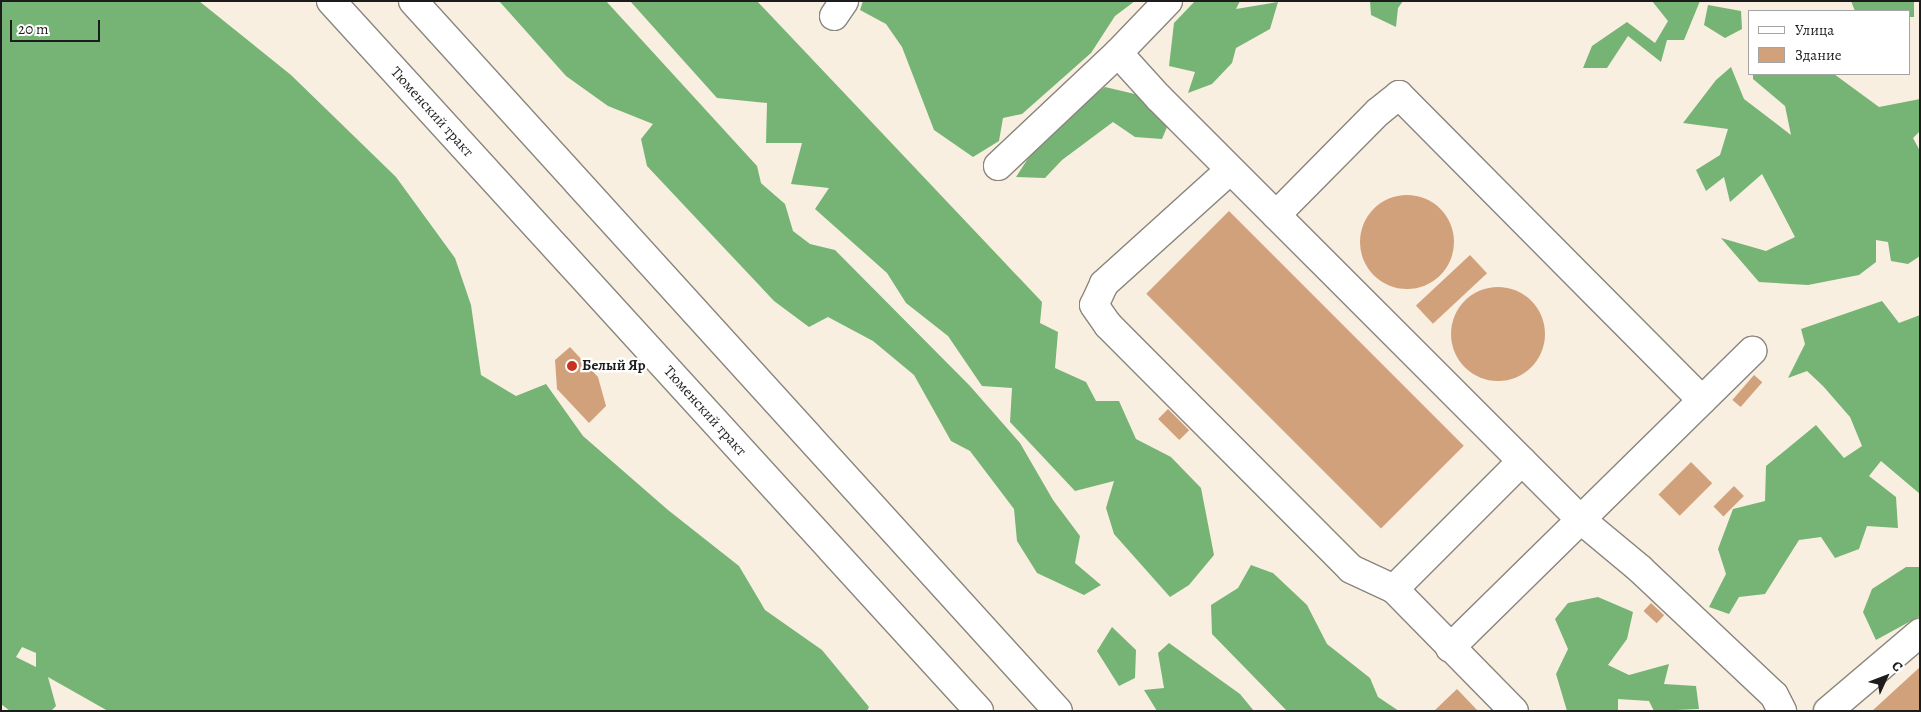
<!DOCTYPE html>
<meta charset="utf-8">
<style>
body{margin:0}
#map{position:relative;width:1921px;height:712px;overflow:hidden;background:#f9efe0;font-family:Alegreya,serif}
div>[style]{position:absolute}
[style*='--x']{left:calc(var(--x)*1px);top:calc(var(--y)*1px);width:calc(var(--w)*1px);rotate:calc(var(--a)*1deg)}
.forest>*{inset:0;background:#75b475}
.building>*{inset:0;background:#d1a17c;transform-origin:0 0}
.round{border-radius:50%}
.roads{filter:drop-shadow(1px 0 #8a867e) drop-shadow(-1px 0 #8a867e) drop-shadow(0 1px #8a867e) drop-shadow(0 -1px #8a867e)}
.minor>*{height:28px;margin:-14px;padding:0 14px;transform-origin:14px;border-radius:14px;background:#fff}
.major>*{height:28px;margin:-14px;padding:0 14px;transform-origin:14px;border-radius:14px;background:#fff}
.dots>*{width:14px;height:14px;translate:-50% -50%;box-sizing:border-box;border:2px solid #fff;border-radius:50%}
span{translate:-50% -50%;white-space:nowrap;text-align:center;line-height:1.15;-webkit-text-stroke:4.5px #fff;paint-order:stroke}
.street-label{font-size:15px;color:#1c1c1c}
.poi-label{font-size:15px;color:#1c1c1c;font-weight:700}
.left{translate:0 -50%;text-align:left}
.frame{position:absolute;inset:0;border:2px solid #1c1c1c;pointer-events:none}
.legend{position:absolute;left:1748px;top:10px;width:162px;height:65px;box-sizing:border-box;background:#fff;border:1px solid #a4a4a4;margin:0;padding:6px 9px;list-style:none;font-size:15px;color:#1c1c1c}
.legend li{display:flex;align-items:center;gap:10px;height:25px}
.legend b{width:25px;border:1px solid #a4a4a4}
.north{position:absolute;left:1861px;top:652px;width:50px;height:50px;-webkit-text-stroke:4px #fff;paint-order:stroke;rotate:47deg;font-size:14px;font-weight:700;line-height:20px;text-align:center;color:#1c1c1c}
.north::after{content:'';display:block;margin:auto;width:18px;height:22px;background:#1c1c1c;clip-path:polygon(50% 0,100% 100%,50% 72%,0 100%)}
.scale{position:absolute;left:10px;top:20px;width:90px;height:22px;box-sizing:border-box;border:2px solid #1c1c1c;border-top:0;padding-left:6px;font-size:15px;line-height:18px;white-space:nowrap;color:#1c1c1c;-webkit-text-stroke:4px #fff;paint-order:stroke}
</style>
<div id="map">
<div class="forest">
<div style="clip-path:polygon(evenodd,1px 1px,199px 1px,291px 75px,396px 177px,455px 258px,471px 305px,481px 375px,516px 396px,546px 384px,583px 436px,668px 510px,739px 566px,765px 610px,822px 650px,869px 707px,867px 711px,108px 711px,48px 677px,56px 706px,51px 711px,10px 711px,1px 704px,1px 1px,22px 647px,36px 653px,36px 667px,16px 657px,22px 647px)"></div>
<div style="clip-path:polygon(499px 1px,606px 1px,757px 166px,761px 183px,785px 204px,793px 231px,810px 244px,835px 250px,970px 386px,1020px 443px,1053px 500px,1080px 536px,1075px 563px,1101px 585px,1084px 595px,1037px 573px,1017px 541px,1014px 509px,970px 451px,951px 441px,914px 375px,873px 341px,828px 317px,809px 327px,774px 301px,647px 166px,641px 139px,653px 124px,608px 106px,566px 76px)"></div>
<div style="clip-path:polygon(630px 1px,757px 1px,1042px 302px,1040px 323px,1058px 332px,1055px 368px,1086px 382px,1096px 401px,1119px 401px,1136px 439px,1171px 457px,1201px 488px,1214px 555px,1189px 585px,1170px 597px,1114px 534px,1106px 508px,1114px 481px,1075px 491px,1010px 422px,1012px 388px,982px 386px,948px 336px,906px 303px,887px 273px,815px 209px,829px 188px,791px 184px,802px 143px,766px 143px,767px 103px,717px 98px)"></div>
<div style="clip-path:polygon(863px 1px,1135px 1px,1115px 16px,1091px 53px,1022px 114px,1003px 118px,999px 141px,973px 157px,934px 130px,902px 47px,886px 24px,860px 10px)"></div>
<div style="clip-path:polygon(1195px 1px,1240px 1px,1236px 9px,1278px 2px,1270px 29px,1236px 48px,1232px 63px,1212px 84px,1188px 93px,1195px 72px,1169px 66px,1174px 23px)"></div>
<div style="clip-path:polygon(1370px 1px,1403px 1px,1398px 8px,1396px 27px,1371px 15px)"></div>
<div style="clip-path:polygon(1652px 1px,1700px 1px,1684px 40px,1667px 40px,1661px 62px,1628px 36px,1607px 68px,1583px 68px,1592px 46px,1627px 22px,1655px 43px,1668px 21px)"></div>
<div style="clip-path:polygon(1851px 1px,1914px 1px,1914px 17px,1910px 17px,1910px 11px,1855px 11px)"></div>
<div style="clip-path:polygon(1708px 5px,1741px 11px,1742px 29px,1725px 38px,1704px 25px)"></div>
<div style="clip-path:polygon(1731px 67px,1744px 99px,1791px 135px,1785px 106px,1753px 79px,1753px 74px,1834px 74px,1879px 107px,1920px 99px,1920px 131px,1913px 138px,1920px 151px,1920px 256px,1908px 264px,1891px 261px,1888px 242px,1876px 240px,1876px 262px,1859px 275px,1808px 285px,1759px 282px,1721px 238px,1766px 251px,1795px 237px,1762px 174px,1730px 202px,1724px 177px,1706px 191px,1696px 170px,1720px 155px,1728px 129px,1683px 123px,1716px 80px)"></div>
<div style="clip-path:polygon(1105px 87px,1139px 95px,1170px 120px,1162px 139px,1135px 137px,1113px 122px,1062px 160px,1045px 178px,1016px 177px,1047px 129px)"></div>
<div style="clip-path:polygon(1882px 301px,1899px 323px,1920px 315px,1920px 494px,1881px 461px,1869px 476px,1896px 497px,1898px 528px,1867px 526px,1859px 549px,1835px 558px,1821px 537px,1799px 540px,1765px 594px,1739px 597px,1729px 614px,1709px 607px,1726px 574px,1718px 549px,1733px 509px,1765px 501px,1766px 466px,1816px 425px,1844px 458px,1862px 446px,1850px 417px,1823px 386px,1807px 371px,1788px 378px,1805px 344px,1801px 329px)"></div>
<div style="clip-path:polygon(1251px 565px,1273px 573px,1307px 605px,1327px 644px,1370px 678px,1378px 697px,1399px 711px,1287px 711px,1212px 634px,1211px 605px,1238px 588px)"></div>
<div style="clip-path:polygon(1906px 567px,1920px 567px,1920px 616px,1876px 640px,1863px 612px,1872px 589px)"></div>
<div style="clip-path:polygon(1598px 597px,1633px 612px,1627px 639px,1608px 665px,1629px 675px,1669px 664px,1664px 684px,1696px 686px,1699px 709px,1654px 711px,1649px 701px,1618px 699px,1618px 711px,1567px 711px,1556px 674px,1568px 649px,1555px 619px,1568px 603px)"></div>
<div style="clip-path:polygon(1112px 627px,1136px 650px,1135px 678px,1119px 686px,1097px 651px)"></div>
<div style="clip-path:polygon(1169px 643px,1240px 694px,1254px 711px,1157px 711px,1144px 690px,1164px 688px,1158px 653px)"></div>
</div>
<div class="building">
<div class="round" style="left:1360px;top:195px;width:94px;height:94px"></div>
<div style="left:1229px;top:211px;width:332px;height:117px;rotate:45deg"></div>
<div style="left:1470px;top:255px;width:25px;height:74px;rotate:47deg"></div>
<div class="round" style="left:1451px;top:287px;width:94px;height:94px"></div>
<div style="clip-path:polygon(570px 347px,598px 377px,606px 406px,589px 423px,557px 389px,555px 360px)"></div>
<div style="left:1754px;top:375px;width:11px;height:33px;rotate:41deg"></div>
<div style="left:1168px;top:409px;width:30px;height:14px;rotate:45deg"></div>
<div style="left:1691px;top:462px;width:30px;height:46px;rotate:45deg"></div>
<div style="left:1734px;top:486px;width:14px;height:29px;rotate:45deg"></div>
<div style="left:1651px;top:603px;width:18px;height:11px;rotate:43deg"></div>
<div style="clip-path:polygon(1920px 667px,1920px 711px,1872px 711px)"></div>
<div style="clip-path:polygon(1457px 689px,1478px 711px,1434px 711px)"></div>
</div>
<div class="roads">
<div class="minor">
<div style="--x:1168;--y:1;--w:72;--a:133.9"></div>
<div style="--x:1118;--y:53;--w:61;--a:47.7"></div>
<div style="--x:1159;--y:98;--w:595;--a:45"></div>
<div style="--x:1580;--y:519;--w:77;--a:39.7"></div>
<div style="--x:1639;--y:568;--w:185;--a:43.3"></div>
<div style="--x:1774;--y:695;--w:18;--a:63"></div>
<div style="--x:834;--y:16;--w:18;--a:-56"></div>
<div style="--x:998;--y:166;--w:165;--a:-43.3"></div>
<div style="--x:1230;--y:170;--w:170;--a:137.9"></div>
<div style="--x:1104;--y:284;--w:23;--a:115"></div>
<div style="--x:1094;--y:305;--w:24;--a:55"></div>
<div style="--x:1108;--y:325;--w:344;--a:45.1"></div>
<div style="--x:1351;--y:569;--w:47;--a:24.9"></div>
<div style="--x:1394;--y:589;--w:171;--a:45.5"></div>
<div style="--x:1276;--y:215;--w:145;--a:-45.3"></div>
<div style="--x:1378;--y:112;--w:27;--a:-39"></div>
<div style="--x:1399;--y:95;--w:430;--a:45.2"></div>
<div style="--x:1394;--y:589;--w:181;--a:-45"></div>
<div style="--x:1450;--y:648;--w:424;--a:-44.5"></div>
<div style="--x:1828;--y:711;--w:121;--a:-40.3"></div>
</div>
<div class="major">
<div style="--x:331;--y:1;--w:961;--a:47.61"></div>
<div style="--x:413;--y:1;--w:959;--a:47.75"></div>
</div>
</div>
<div class="dots">
<div style="left:572px;top:366px;background:#c8321e"></div>
</div>
<div class="street-label">
<span style="left:432px;top:112px;rotate:48deg">Тюменский тракт</span>
<span style="left:705px;top:411px;rotate:48deg">Тюменский тракт</span>
</div>
<div class="poi-label">
<span class="left" style="left:582px;top:366px">Белый Яр</span>
</div>
<div class="frame"></div>
<ul class="legend">
<li><b style="height:6px;background:#fff"></b>Улица</li>
<li><b style="height:14px;background:#d1a17c"></b>Здание</li>
</ul>
<div class="north">С</div>
<div class="scale">20 m</div>
</div>
